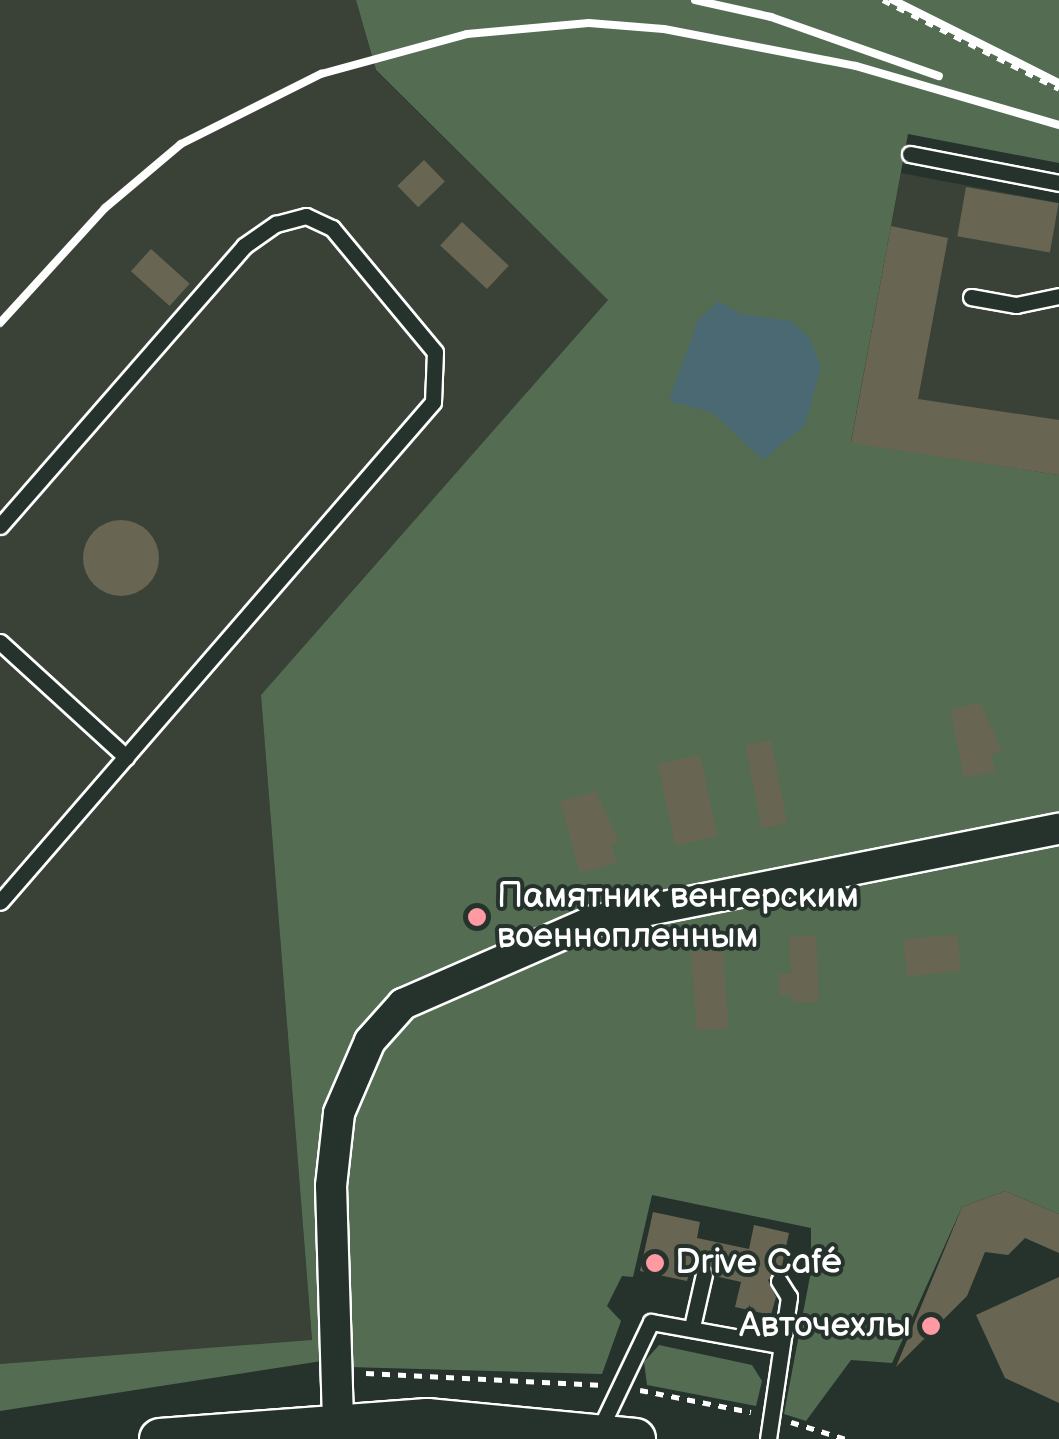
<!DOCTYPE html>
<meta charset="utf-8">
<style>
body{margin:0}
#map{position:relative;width:1059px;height:1439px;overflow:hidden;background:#26332d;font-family:"Balsamiq Sans",sans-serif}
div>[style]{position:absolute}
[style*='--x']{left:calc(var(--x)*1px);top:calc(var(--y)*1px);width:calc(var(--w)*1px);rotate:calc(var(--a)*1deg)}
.built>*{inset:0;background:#3a4238}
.green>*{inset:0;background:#546d52}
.water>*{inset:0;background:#4b6972}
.building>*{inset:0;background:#686652;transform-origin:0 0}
.round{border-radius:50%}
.path>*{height:5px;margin-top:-2.5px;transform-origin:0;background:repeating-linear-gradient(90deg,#fff 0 8px,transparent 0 16px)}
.roads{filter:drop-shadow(2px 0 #fff) drop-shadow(-2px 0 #fff) drop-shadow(0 2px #fff) drop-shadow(0 -2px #fff)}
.lane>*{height:15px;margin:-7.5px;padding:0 7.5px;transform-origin:7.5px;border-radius:7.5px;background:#26332d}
.street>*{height:30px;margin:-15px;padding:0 15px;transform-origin:15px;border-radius:15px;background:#26332d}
.secondary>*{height:40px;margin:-20px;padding:0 20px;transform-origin:20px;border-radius:20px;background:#26332d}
.rail>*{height:8px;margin:-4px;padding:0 4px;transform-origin:4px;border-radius:4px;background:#fff}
.dots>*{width:28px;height:28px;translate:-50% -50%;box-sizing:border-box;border:5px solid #26332d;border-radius:50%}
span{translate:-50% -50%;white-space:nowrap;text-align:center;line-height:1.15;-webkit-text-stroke:8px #26332d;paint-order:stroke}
.poi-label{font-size:35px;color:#fff}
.left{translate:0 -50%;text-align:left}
.right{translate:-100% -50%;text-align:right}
</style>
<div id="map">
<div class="built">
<div style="clip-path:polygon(0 0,356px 0,376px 71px,608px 300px,261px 695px,312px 1341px,0 1364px)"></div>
<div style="clip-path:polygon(901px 173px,1059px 203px,1059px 475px,851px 443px)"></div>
</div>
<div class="green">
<div style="clip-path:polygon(356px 0,1059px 0,1059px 163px,908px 134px,851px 442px,1059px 475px,1059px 819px,589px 912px,362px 1040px,322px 1361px,0 1411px,0 1364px,312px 1340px,261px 695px,608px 300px,376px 70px)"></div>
<div style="clip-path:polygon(1059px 840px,1059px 1214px,1005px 1191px,962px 1207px,892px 1363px,851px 1360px,806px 1421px,784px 1414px,811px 1271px,811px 1228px,652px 1195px,633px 1277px,622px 1276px,607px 1306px,621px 1321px,602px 1374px,348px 1367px,343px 1182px,356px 1086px,407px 1011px,591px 930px)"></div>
<div style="clip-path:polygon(659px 1345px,752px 1365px,762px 1381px,756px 1406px,647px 1385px,644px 1362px)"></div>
</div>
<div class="water">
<div style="clip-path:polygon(719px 301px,740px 314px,791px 321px,810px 338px,821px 368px,805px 425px,763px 460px,713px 413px,669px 401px,698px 320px)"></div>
</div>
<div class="building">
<div style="left:424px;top:160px;width:30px;height:37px;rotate:46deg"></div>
<div style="left:966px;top:187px;width:94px;height:50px;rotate:10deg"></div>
<div style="left:462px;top:222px;width:64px;height:32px;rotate:43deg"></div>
<div style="clip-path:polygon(891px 226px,948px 238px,918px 399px,1059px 420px,1059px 475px,851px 443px)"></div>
<div style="left:151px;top:249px;width:52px;height:30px;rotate:42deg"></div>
<div class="round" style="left:83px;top:520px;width:76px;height:76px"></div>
<div style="clip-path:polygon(981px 703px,1002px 752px,991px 754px,995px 772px,964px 778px,950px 709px)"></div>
<div style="left:771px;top:740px;width:85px;height:26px;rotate:79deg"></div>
<div style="left:700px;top:755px;width:83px;height:43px;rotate:78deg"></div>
<div style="clip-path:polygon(596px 791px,619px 842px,611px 844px,617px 863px,580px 873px,560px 802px)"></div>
<div style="left:957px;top:934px;width:37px;height:54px;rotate:84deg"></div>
<div style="clip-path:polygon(816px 935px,819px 1002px,793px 1003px,792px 995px,780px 995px,779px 974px,791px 974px,789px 937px)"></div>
<div style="left:723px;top:950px;width:79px;height:32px;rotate:86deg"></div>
<div style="clip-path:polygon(1005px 1191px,1059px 1214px,1059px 1253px,1025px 1238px,1008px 1255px,985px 1252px,967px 1296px,896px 1367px,962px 1207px)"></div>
<div style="clip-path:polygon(653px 1212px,700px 1222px,697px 1238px,749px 1249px,754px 1225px,789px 1233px,781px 1270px,768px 1280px,776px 1297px,771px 1315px,735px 1307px,741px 1282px,715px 1276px,707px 1263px,690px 1270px,687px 1281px,640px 1271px)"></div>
<div style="clip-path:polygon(1059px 1277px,1059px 1403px,1005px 1378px,976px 1315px)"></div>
</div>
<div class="path">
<div style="--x:883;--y:0;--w:197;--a:26.8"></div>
<div style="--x:366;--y:1373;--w:233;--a:2.9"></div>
<div style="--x:640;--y:1390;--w:113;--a:11.2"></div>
<div style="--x:791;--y:1422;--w:58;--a:17.2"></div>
</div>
<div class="roads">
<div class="lane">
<div style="--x:910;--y:154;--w:152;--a:11"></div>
<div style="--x:971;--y:297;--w:46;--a:10.1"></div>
<div style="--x:1016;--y:305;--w:44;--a:-11.8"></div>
<div style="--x:0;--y:526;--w:371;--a:-48.9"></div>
<div style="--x:244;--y:246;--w:39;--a:-35"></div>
<div style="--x:276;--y:224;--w:31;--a:-15"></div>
<div style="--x:306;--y:216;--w:29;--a:25"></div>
<div style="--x:332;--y:228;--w:161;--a:50.3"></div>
<div style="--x:435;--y:352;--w:50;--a:92.3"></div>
<div style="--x:433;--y:402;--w:661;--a:130.89"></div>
<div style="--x:0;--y:642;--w:171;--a:42.4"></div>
<div style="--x:692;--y:1327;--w:54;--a:-77.2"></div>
<div style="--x:598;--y:1433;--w:123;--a:-64.5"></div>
<div style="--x:651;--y:1322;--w:130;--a:10.2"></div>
<div style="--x:768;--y:1439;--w:144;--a:-81.6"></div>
<div style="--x:789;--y:1297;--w:19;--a:-122"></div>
</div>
<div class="street">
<div style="--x:338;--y:1421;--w:235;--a:-91.7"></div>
<div style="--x:331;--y:1186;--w:73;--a:-83.7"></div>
<div style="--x:339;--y:1113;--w:78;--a:-66.7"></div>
<div style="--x:370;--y:1041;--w:50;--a:-48.3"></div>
<div style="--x:403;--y:1004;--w:207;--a:-23.6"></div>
<div style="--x:593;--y:921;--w:475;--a:-11.2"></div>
</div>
<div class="secondary">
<div style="--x:160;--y:1439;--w:268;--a:-4.3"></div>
<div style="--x:427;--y:1419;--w:209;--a:5.5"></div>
</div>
</div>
<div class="rail">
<div style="--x:695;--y:0;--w:78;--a:12.6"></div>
<div style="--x:771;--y:17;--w:178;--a:19.4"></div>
<div style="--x:893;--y:0;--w:186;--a:26.6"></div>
<div style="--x:0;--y:323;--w:156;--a:-47.6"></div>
<div style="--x:105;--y:208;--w:99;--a:-40.1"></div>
<div style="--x:181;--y:144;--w:157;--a:-26.6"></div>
<div style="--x:321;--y:74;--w:151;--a:-15.3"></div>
<div style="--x:467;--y:34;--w:122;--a:-5.2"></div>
<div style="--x:589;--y:23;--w:75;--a:4.6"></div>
<div style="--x:664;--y:29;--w:196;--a:10.9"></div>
<div style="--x:856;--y:66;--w:211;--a:16.2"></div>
</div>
<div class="dots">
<div style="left:477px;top:917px;background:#ff9aa2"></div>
<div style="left:655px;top:1263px;background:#ff9aa2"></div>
<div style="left:931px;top:1326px;background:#ff9aa2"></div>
</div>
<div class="poi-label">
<span class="left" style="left:497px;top:917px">Памятник венгерским<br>военнопленным</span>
<span class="left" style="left:675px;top:1263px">Drive Café</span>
<span class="right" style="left:911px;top:1326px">Авточехлы</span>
</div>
</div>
